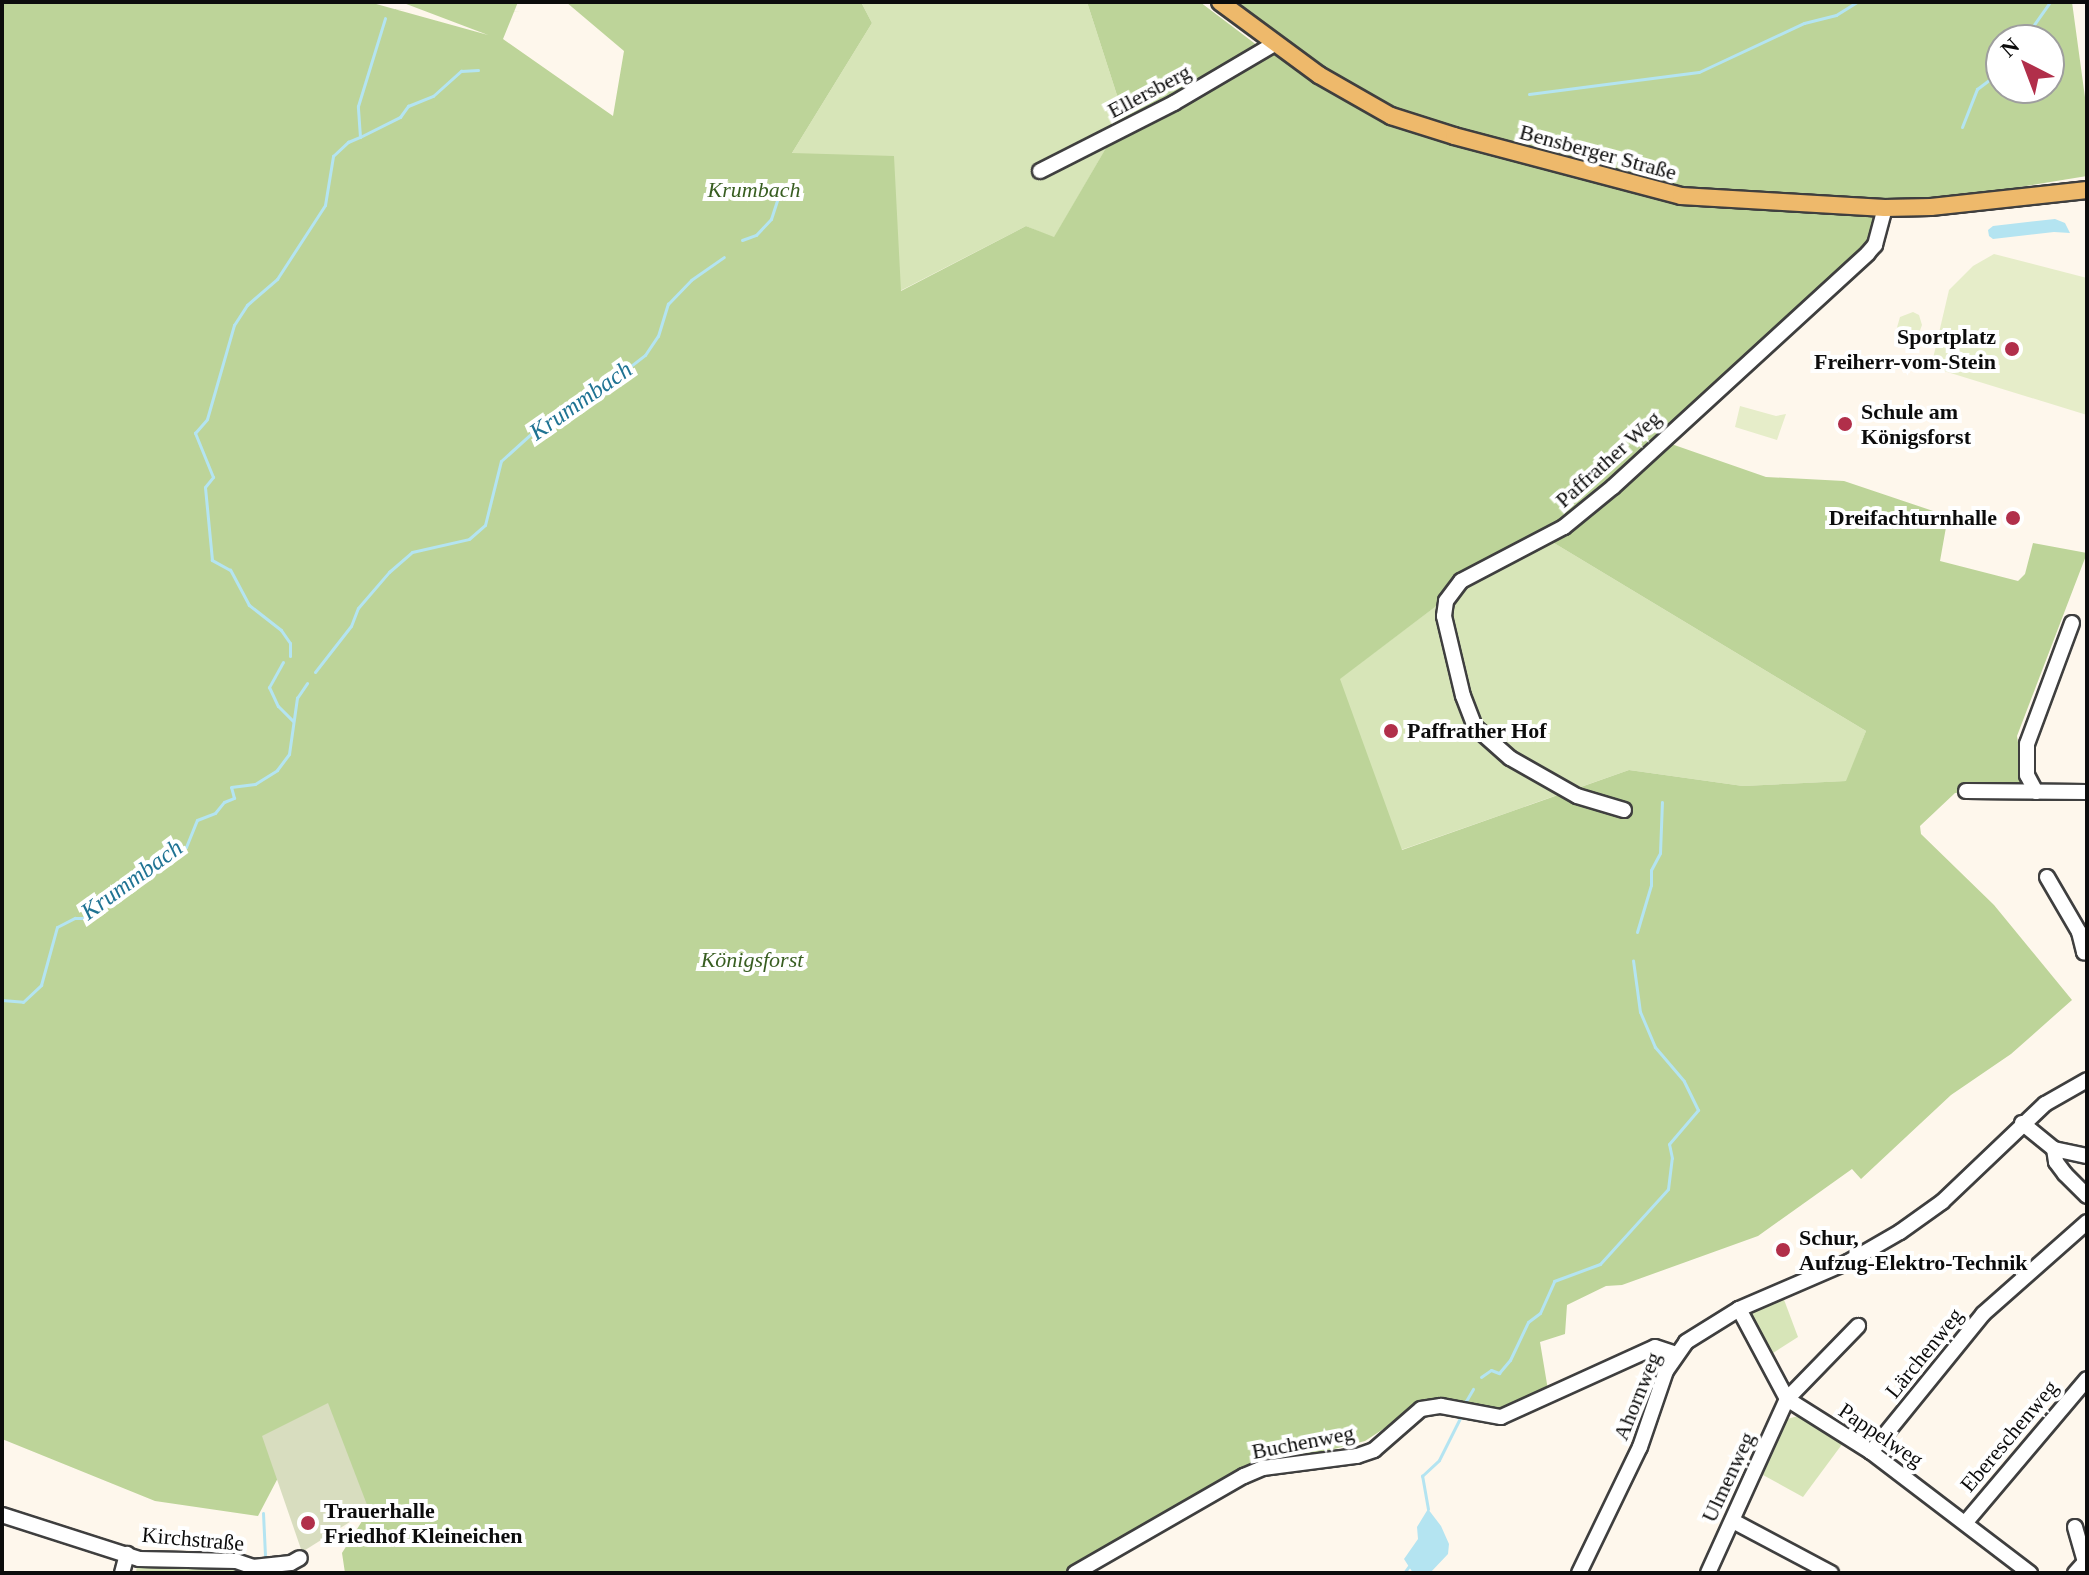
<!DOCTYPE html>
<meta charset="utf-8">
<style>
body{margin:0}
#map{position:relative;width:2089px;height:1575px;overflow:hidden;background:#fef7ec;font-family:Georgia,serif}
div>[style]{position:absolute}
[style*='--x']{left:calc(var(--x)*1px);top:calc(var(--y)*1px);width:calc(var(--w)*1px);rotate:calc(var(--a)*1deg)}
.green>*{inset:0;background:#d7e5b8}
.forest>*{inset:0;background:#bdd499}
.cemetery>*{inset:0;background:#d8ddbf}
.pitch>*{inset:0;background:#e6edc9}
.water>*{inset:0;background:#b4e4f1}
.stream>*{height:3px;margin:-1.5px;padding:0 1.5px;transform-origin:1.5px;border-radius:1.5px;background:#b4e4f1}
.roads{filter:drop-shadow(2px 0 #3f3f3f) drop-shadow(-2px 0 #3f3f3f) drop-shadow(0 2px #3f3f3f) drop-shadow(0 -2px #3f3f3f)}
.minor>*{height:14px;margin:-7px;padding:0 7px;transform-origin:7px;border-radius:7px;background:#fff}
.major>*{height:16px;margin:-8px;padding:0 8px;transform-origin:8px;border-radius:8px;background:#eeb96b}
.dots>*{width:22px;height:22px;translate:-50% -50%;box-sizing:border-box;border:4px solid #fff;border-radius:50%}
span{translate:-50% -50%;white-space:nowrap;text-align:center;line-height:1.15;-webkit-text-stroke:8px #fff;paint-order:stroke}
.street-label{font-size:22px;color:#0c0c0c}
.park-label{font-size:22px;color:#385e21;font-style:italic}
.poi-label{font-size:22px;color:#0c0c0c;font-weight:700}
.right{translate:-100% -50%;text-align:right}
.left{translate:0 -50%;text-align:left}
.water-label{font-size:24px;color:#1f7393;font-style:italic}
.frame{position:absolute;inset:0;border:4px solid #0c0c0c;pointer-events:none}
.north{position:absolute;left:1985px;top:24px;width:80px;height:80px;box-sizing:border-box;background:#fff;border:2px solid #9e9e9e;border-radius:50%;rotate:318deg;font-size:22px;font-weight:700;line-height:32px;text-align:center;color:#0c0c0c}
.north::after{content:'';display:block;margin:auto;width:28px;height:36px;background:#b12f4a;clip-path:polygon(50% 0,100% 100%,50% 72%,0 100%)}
</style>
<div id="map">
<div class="green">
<div style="clip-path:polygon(861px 2px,1087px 2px,1124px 117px,1054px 238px,1026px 226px,900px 291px,792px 153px,872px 23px)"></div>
<div style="clip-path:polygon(1549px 540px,1866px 731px,1847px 781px,1743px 786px,1629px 770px,1401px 850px,1339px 679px,1468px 582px)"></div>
<div style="clip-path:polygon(1783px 1297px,1798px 1337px,1770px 1355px,1751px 1312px)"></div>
<div style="clip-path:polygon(1798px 1416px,1843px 1443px,1803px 1497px,1763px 1475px,1787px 1419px)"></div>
<div style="clip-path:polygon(137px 1564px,226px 1565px,243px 1573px,136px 1573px)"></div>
</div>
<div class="forest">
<div style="clip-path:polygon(evenodd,2px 2px,369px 2px,488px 35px,401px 2px,518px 2px,503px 39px,613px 116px,624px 51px,566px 2px,861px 2px,872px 23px,792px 153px,894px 156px,901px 291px,1026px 226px,1054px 237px,1124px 117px,1087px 2px,1200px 2px,1262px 49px,1279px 40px,1228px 2px,2072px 2px,2087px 112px,2087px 176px,1924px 203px,1876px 205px,1869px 246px,1657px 439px,1766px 477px,1844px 481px,1948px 516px,1940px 561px,2018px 581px,2025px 574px,2033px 543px,2087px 553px,2017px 736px,2024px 782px,2018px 788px,1955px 793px,1920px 826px,1921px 834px,1994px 905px,2072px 1000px,2011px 1054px,1951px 1095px,1861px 1179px,1852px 1169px,1758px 1236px,1622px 1285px,1606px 1286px,1567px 1305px,1565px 1334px,1540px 1342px,1548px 1390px,1506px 1411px,1420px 1405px,1365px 1441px,1260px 1468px,1084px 1573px,345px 1573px,342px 1553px,369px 1510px,280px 1474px,258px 1516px,155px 1501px,2px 1439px,2px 2px,2001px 40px,2049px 40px,2049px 88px,2001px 88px,2001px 40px,2px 2px,1549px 540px,1866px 731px,1846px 781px,1743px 786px,1629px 770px,1402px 850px,1340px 679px,1468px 582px,1549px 540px)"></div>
</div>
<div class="cemetery">
<div style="clip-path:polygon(328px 1403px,369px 1510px,302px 1552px,262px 1436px)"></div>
</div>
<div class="pitch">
<div style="clip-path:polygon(1994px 254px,2087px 278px,2087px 415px,1931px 367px,1949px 290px,1973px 266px)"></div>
<div style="clip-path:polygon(1913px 312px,1919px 315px,1922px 325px,1915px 344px,1903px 348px,1894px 338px,1900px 317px)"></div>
<div style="clip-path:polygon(1740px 406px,1776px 416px,1786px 414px,1777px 440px,1735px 427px)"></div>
</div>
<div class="water">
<div style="clip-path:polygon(2055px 219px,2065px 223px,2070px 233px,2054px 232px,1993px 239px,1989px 236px,1988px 230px,1993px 226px)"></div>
<div style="clip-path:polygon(1428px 1509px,1441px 1526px,1449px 1544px,1448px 1554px,1430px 1573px,1413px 1573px,1404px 1559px,1418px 1539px,1417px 1527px)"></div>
</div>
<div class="stream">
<div style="--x:2023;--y:40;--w:47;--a:-54.6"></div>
<div style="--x:1529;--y:94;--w:171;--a:-7.4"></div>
<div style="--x:1699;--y:72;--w:116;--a:-25"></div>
<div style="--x:1804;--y:23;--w:33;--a:-14"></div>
<div style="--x:1836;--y:15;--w:25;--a:-32"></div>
<div style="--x:1962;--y:127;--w:41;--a:-68.5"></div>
<div style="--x:1977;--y:89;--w:30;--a:-37"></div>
<div style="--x:360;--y:137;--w:45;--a:-26.6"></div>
<div style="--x:400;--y:117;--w:14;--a:-54"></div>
<div style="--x:408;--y:106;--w:27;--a:-22"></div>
<div style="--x:433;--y:96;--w:38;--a:-42"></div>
<div style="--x:461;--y:71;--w:17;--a:-3"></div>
<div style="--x:742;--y:240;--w:15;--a:-20"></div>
<div style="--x:756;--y:235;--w:22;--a:-47"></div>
<div style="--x:771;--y:219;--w:26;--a:-72"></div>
<div style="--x:290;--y:656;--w:13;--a:-90"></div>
<div style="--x:290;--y:643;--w:16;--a:-125"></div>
<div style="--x:281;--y:630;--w:41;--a:-142"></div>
<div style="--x:249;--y:605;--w:40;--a:-118"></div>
<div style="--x:230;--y:570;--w:21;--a:-151"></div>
<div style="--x:212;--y:560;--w:73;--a:-95.5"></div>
<div style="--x:205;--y:487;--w:13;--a:-51"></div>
<div style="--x:213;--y:477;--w:48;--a:-112.2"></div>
<div style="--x:195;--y:433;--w:18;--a:-49"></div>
<div style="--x:207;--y:419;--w:98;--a:-74"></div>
<div style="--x:234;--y:325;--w:24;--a:-57"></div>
<div style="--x:247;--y:305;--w:40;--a:-41"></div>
<div style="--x:277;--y:279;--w:88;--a:-57"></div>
<div style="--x:325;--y:205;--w:50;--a:-80.7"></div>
<div style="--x:333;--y:156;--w:21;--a:-43"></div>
<div style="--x:348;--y:142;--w:13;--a:-23"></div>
<div style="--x:360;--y:137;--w:31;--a:-94"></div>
<div style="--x:358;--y:106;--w:92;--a:-72.9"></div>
<div style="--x:283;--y:662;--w:29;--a:119"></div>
<div style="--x:269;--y:687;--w:21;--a:65"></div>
<div style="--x:278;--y:706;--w:21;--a:45"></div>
<div style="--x:315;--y:672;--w:58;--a:-52"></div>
<div style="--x:351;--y:626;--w:19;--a:-69"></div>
<div style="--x:358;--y:608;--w:48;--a:-49.3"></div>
<div style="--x:389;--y:572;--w:30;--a:-41"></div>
<div style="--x:412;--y:552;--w:58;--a:-12.8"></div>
<div style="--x:469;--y:539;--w:21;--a:-41"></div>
<div style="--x:485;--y:525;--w:66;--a:-76"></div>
<div style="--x:501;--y:461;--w:58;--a:-42.2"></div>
<div style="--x:544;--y:422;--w:23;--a:-15"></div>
<div style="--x:566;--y:416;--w:100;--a:-37.7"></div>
<div style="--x:645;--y:355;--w:23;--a:-56"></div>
<div style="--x:658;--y:336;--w:34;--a:-73"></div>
<div style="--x:668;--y:304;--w:33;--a:-46"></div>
<div style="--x:691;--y:280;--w:40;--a:-34.9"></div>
<div style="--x:1637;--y:932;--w:49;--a:-73.4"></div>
<div style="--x:1651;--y:885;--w:15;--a:-90"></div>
<div style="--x:1651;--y:870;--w:19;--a:-62"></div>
<div style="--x:1660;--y:853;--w:51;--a:-87.8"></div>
<div style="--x:2;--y:1000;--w:21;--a:5"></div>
<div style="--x:23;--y:1002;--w:25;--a:-43"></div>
<div style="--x:41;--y:985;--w:60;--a:-74.6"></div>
<div style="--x:57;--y:927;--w:20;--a:-27"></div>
<div style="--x:75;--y:918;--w:10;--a:0"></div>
<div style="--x:85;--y:918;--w:123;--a:-35.1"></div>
<div style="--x:186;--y:847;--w:29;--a:-68"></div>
<div style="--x:197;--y:820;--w:19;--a:-21"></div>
<div style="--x:215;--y:813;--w:14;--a:-51"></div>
<div style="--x:224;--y:802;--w:11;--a:-22"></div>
<div style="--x:234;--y:798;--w:11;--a:-105"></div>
<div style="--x:231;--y:787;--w:24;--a:-7"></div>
<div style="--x:255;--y:784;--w:26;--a:-32"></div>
<div style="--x:277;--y:770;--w:20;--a:-53"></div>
<div style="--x:289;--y:754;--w:57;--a:-81.9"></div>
<div style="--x:297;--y:698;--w:18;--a:-56"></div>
<div style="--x:1481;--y:1377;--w:12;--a:-35"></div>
<div style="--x:1491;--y:1370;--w:9;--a:21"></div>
<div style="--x:1499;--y:1373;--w:17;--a:-50"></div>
<div style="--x:1510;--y:1360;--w:42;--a:-64.7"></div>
<div style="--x:1528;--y:1322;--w:15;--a:-37"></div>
<div style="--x:1540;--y:1313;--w:35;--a:-66"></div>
<div style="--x:1554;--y:1281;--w:49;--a:-20.3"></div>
<div style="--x:1600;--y:1264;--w:101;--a:-47.8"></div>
<div style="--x:1668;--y:1189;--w:31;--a:-83"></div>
<div style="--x:1672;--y:1158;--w:14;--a:-102"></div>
<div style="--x:1669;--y:1144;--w:45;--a:-49.5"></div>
<div style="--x:1698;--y:1110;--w:32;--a:-116"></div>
<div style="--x:1684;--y:1081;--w:45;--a:-130.5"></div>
<div style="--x:1655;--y:1047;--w:38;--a:-113"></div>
<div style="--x:1640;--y:1012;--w:52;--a:-97.7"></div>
<div style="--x:1466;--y:1401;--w:14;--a:-60"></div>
<div style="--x:1428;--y:1509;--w:34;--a:-100"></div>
<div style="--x:1422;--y:1476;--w:23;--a:-43"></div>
<div style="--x:1439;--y:1460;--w:47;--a:-63.4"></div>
<div style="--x:263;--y:1513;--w:42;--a:87.3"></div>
<div style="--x:1404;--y:1573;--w:9;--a:-54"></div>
</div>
<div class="roads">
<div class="minor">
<div style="--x:1040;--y:171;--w:150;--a:-26.9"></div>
<div style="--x:1174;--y:103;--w:118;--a:-30.5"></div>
<div style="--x:1966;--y:791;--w:121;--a:0.5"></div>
<div style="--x:2036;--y:792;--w:19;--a:-118"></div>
<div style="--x:2027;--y:775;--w:31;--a:-90"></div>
<div style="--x:2027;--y:744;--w:129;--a:-69.6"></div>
<div style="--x:1624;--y:810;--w:49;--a:-163.4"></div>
<div style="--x:1577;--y:796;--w:77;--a:-150.4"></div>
<div style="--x:1510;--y:758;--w:47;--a:-138.5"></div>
<div style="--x:1475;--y:727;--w:33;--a:-111"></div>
<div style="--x:1463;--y:696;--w:82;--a:-103.4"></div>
<div style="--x:1444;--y:616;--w:15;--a:-82"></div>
<div style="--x:1446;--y:601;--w:25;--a:-53"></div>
<div style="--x:1461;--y:581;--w:116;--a:-27.7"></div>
<div style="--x:1564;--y:527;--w:63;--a:-39.2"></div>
<div style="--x:1613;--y:487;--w:346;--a:-42.5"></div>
<div style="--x:1868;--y:253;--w:11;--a:-49"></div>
<div style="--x:1875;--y:245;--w:38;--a:-75"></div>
<div style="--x:2047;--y:877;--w:64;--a:59.8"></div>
<div style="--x:2079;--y:932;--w:21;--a:76"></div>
<div style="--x:2084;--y:952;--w:3;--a:-18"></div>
<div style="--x:2022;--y:1123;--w:41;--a:39.1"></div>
<div style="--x:2054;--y:1149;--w:13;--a:81"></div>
<div style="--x:2056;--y:1162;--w:15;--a:53"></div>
<div style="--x:2065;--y:1174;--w:31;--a:45"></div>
<div style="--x:2054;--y:1149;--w:34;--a:12"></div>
<div style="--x:1739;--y:1309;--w:102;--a:61.9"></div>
<div style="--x:1787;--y:1399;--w:99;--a:32.2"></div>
<div style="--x:1871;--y:1452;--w:200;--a:37.3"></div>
<div style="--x:1871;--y:1452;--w:178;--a:-50.9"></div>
<div style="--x:1983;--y:1314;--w:139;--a:-41.5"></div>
<div style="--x:2;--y:1515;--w:144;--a:17.8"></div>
<div style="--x:139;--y:1559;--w:97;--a:1.2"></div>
<div style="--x:236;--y:1561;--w:18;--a:19"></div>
<div style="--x:253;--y:1567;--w:38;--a:-6"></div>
<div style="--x:291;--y:1563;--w:10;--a:-29"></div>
<div style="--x:1733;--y:1521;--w:111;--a:28"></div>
<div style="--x:1966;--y:1522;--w:187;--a:-49.8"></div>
<div style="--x:2075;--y:1527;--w:36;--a:74"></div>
<div style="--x:2085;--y:1562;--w:15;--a:132"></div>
<div style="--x:122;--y:1573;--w:20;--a:-75"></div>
<div style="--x:1075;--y:1573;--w:195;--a:-29.9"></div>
<div style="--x:1244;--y:1476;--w:21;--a:-23"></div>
<div style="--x:1263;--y:1468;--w:95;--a:-7.3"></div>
<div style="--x:1357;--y:1456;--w:18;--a:-19"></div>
<div style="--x:1374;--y:1450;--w:62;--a:-41.1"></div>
<div style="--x:1421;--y:1409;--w:20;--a:-9"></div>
<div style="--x:1441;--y:1406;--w:61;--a:10.4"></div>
<div style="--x:1501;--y:1417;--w:169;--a:-24.4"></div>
<div style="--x:1655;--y:1347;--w:22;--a:18"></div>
<div style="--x:1579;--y:1573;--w:140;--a:-64.2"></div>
<div style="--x:1640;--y:1447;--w:80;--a:-71.1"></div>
<div style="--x:1666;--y:1371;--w:35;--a:-55"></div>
<div style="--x:1686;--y:1342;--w:62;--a:-31.9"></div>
<div style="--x:1739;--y:1309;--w:119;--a:-23.3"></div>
<div style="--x:1848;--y:1262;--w:60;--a:-30"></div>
<div style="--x:1900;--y:1232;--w:52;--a:-35.5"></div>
<div style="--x:1942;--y:1202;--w:142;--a:-43.6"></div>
<div style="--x:2045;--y:1104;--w:48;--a:-29.7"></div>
<div style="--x:1708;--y:1573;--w:191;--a:-65.6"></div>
<div style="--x:1787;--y:1399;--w:102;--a:-45.8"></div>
</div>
<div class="major">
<div style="--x:1220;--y:2;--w:123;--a:36.4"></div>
<div style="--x:1319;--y:75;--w:83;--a:29.7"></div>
<div style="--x:1391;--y:116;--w:66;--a:17.6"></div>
<div style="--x:1454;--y:136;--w:235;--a:14.8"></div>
<div style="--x:1681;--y:196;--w:204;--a:3.4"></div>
<div style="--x:1885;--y:208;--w:46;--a:-1.2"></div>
<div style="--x:1931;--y:207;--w:157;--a:-6.2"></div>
</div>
</div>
<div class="dots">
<div style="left:2012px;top:349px;background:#b12f4a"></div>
<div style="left:1845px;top:424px;background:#b12f4a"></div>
<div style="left:2013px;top:518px;background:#b12f4a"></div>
<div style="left:1391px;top:731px;background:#b12f4a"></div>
<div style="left:1783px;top:1250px;background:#b12f4a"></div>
<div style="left:308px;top:1523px;background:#b12f4a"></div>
</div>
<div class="street-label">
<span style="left:1149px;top:91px;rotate:-28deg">Ellersberg</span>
<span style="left:1598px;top:152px;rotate:15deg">Bensberger Straße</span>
<span style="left:1608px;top:459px;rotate:-42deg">Paffrather Weg</span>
<span style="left:1924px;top:1353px;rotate:-51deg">Lärchenweg</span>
<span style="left:1637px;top:1396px;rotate:-68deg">Ahornweg</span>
<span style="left:1881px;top:1435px;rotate:34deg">Pappelweg</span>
<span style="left:2009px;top:1436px;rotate:-50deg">Ebereschenweg</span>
<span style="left:1303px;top:1442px;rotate:-11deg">Buchenweg</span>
<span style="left:1728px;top:1477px;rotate:-65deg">Ulmenweg</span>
<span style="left:193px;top:1539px;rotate:5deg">Kirchstraße</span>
</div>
<div class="park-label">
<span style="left:754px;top:190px">Krumbach</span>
<span style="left:752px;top:960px">Königsforst</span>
</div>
<div class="poi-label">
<span class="right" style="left:1996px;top:349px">Sportplatz<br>Freiherr-vom-Stein</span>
<span class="left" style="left:1861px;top:424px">Schule am<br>Königsforst</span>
<span class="right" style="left:1997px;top:518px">Dreifachturnhalle</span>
<span class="left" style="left:1407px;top:731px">Paffrather Hof</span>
<span class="left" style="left:1799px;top:1250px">Schur,<br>Aufzug-Elektro-Technik</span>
<span class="left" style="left:324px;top:1523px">Trauerhalle<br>Friedhof Kleineichen</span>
</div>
<div class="water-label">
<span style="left:581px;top:401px;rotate:-35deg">Krummbach</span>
<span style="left:132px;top:880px;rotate:-36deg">Krummbach</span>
</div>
<div class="frame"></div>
<div class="north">N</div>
</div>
